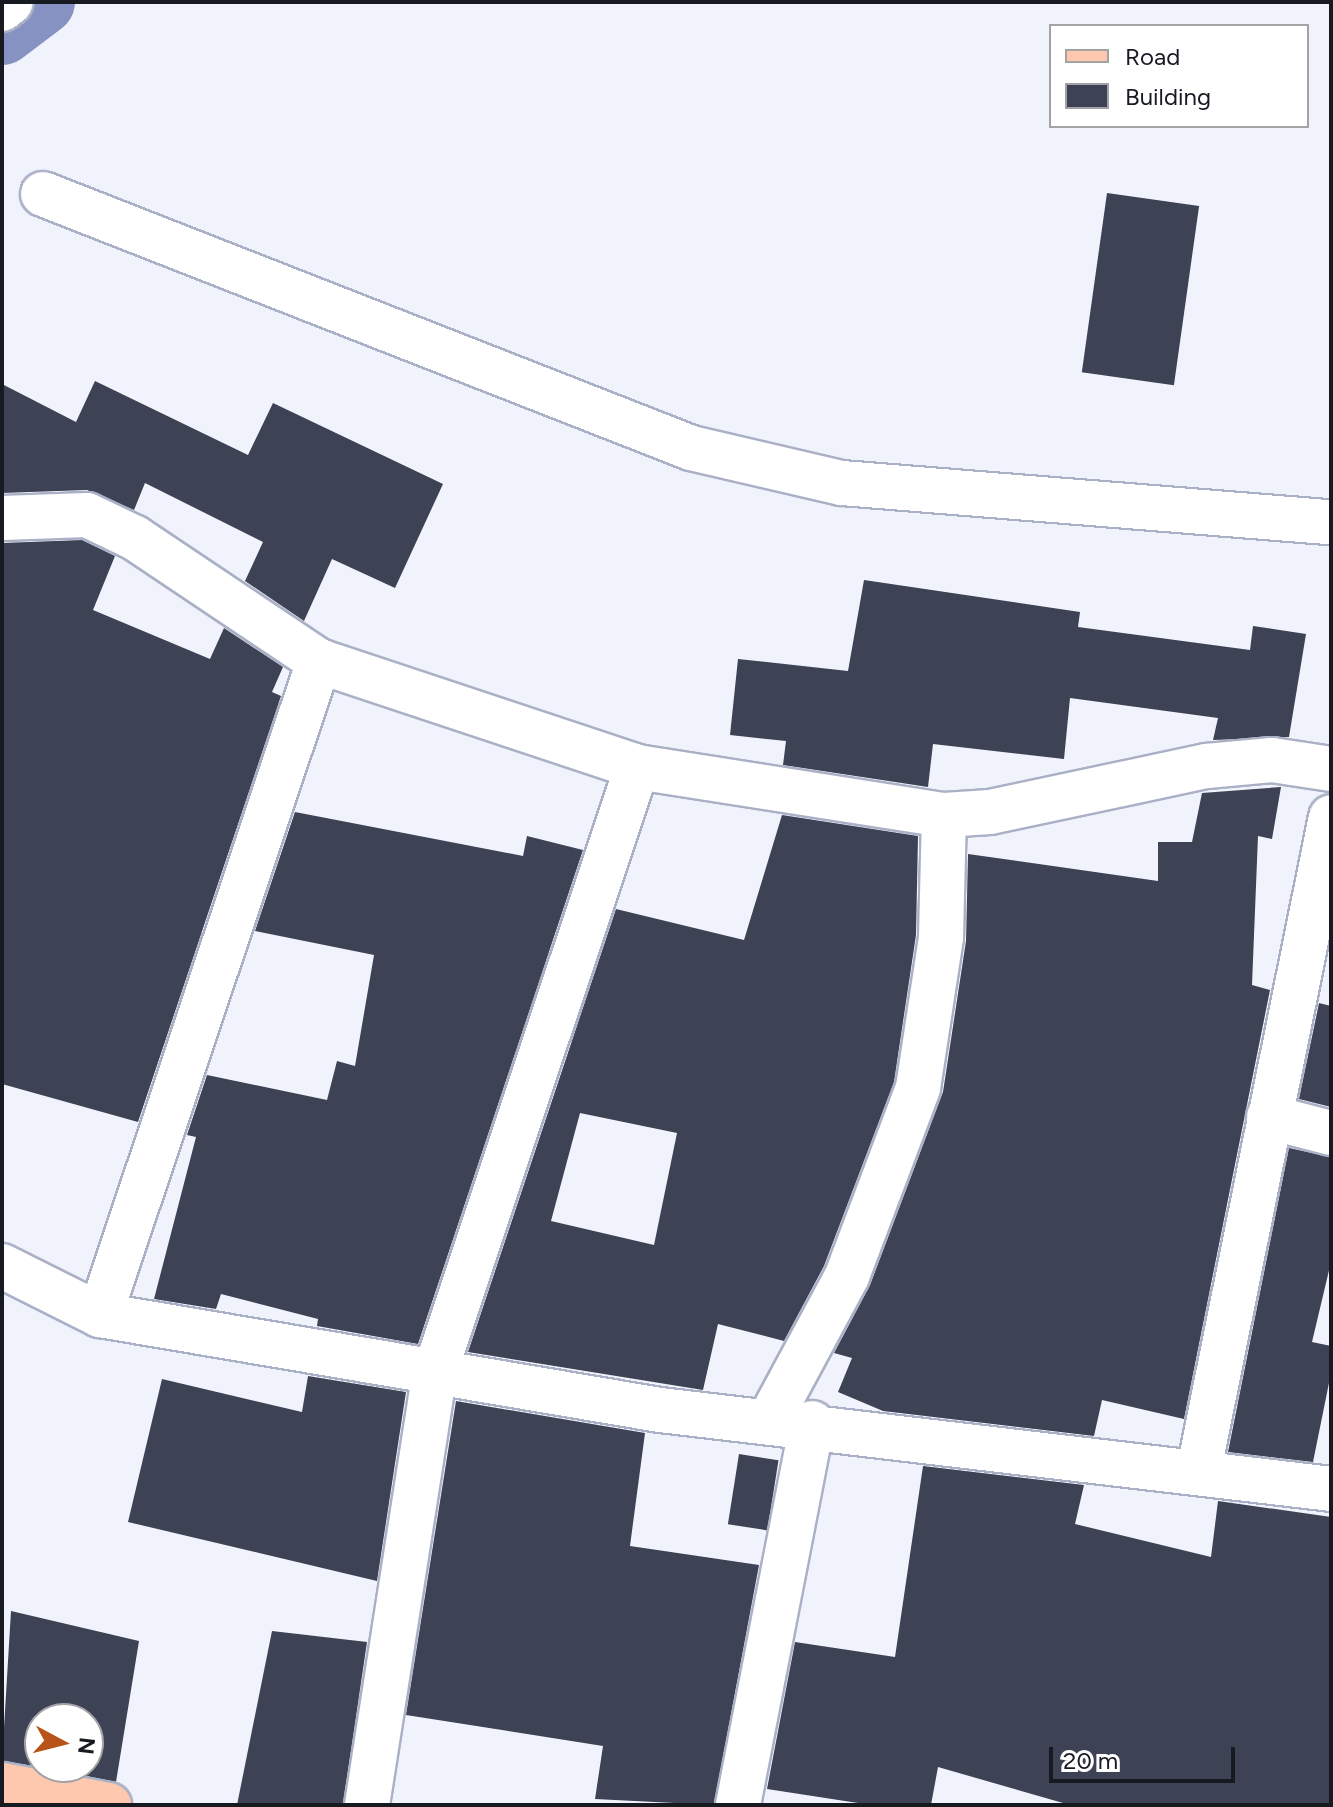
<!DOCTYPE html>
<style>
body{margin:0}
#map{position:relative;width:1333px;height:1807px;overflow:hidden;background:#f0f3fc;font-family:Figtree,sans-serif}
div>[style]{position:absolute}
[style*='--x']{left:calc(var(--x)*1px);top:calc(var(--y)*1px);width:calc(var(--w)*1px);rotate:calc(var(--a)*1deg)}
.canal>*{height:66px;margin:-33px;padding:0 33px;transform-origin:33px;border-radius:33px;background:#8692c2}
.building>*{inset:0;background:#3d4254;transform-origin:0 0}
.roads{filter:drop-shadow(2px 0 #aab0c6) drop-shadow(-2px 0 #aab0c6) drop-shadow(0 2px #aab0c6) drop-shadow(0 -2px #aab0c6)}
.minor>*{height:44px;margin:-22px;padding:0 22px;transform-origin:22px;border-radius:22px;background:#fff}
.major>*{height:44px;margin:-22px;padding:0 22px;transform-origin:22px;border-radius:22px;background:#fdc8ae}
span{translate:-50% -50%;white-space:nowrap;text-align:center;line-height:1.15;-webkit-text-stroke:8px #fff;paint-order:stroke}
.frame{position:absolute;inset:0;border:4px solid #181a22;pointer-events:none}
.legend{position:absolute;left:1049px;top:24px;width:260px;height:104px;box-sizing:border-box;background:#fff;border:2px solid #a3a3a7;margin:0;padding:10px 14px;list-style:none;font-size:24px;color:#181a22}
.legend li{display:flex;align-items:center;gap:16px;height:40px}
.legend b{width:40px;border:2px solid #a3a3a7}
.north{position:absolute;left:24px;top:1703px;width:80px;height:80px;box-sizing:border-box;background:#fff;border:2px solid #a3a3a7;border-radius:50%;rotate:97deg;font-size:22px;font-weight:700;line-height:32px;text-align:center;color:#181a22}
.north::after{content:'';display:block;margin:auto;width:28px;height:36px;background:#b6541a;clip-path:polygon(50% 0,100% 100%,50% 72%,0 100%)}
.scale{position:absolute;left:1049px;top:1747px;width:186px;height:36px;box-sizing:border-box;border:4px solid #181a22;border-top:0;padding-left:10px;font-size:24px;line-height:28px;white-space:nowrap;color:#181a22;-webkit-text-stroke:6px #fff;paint-order:stroke}
</style>
<div id="map">
<div class="canal">
<div style="--x:2;--y:32;--w:50;--a:-36.9"></div>
</div>
<div class="building">
<div style="left:1107px;top:193px;width:93px;height:181px;rotate:8deg"></div>
<div style="clip-path:polygon(95px 381px,248px 455px,273px 403px,443px 484px,395px 588px,332px 559px,304px 621px,245px 581px,263px 542px,145px 483px,134px 510px,87px 490px,2px 493px,2px 384px,76px 422px)"></div>
<div style="clip-path:polygon(82px 540px,115px 556px,93px 610px,210px 659px,224px 628px,283px 667px,272px 692px,281px 696px,138px 1122px,2px 1084px,2px 543px)"></div>
<div style="clip-path:polygon(864px 580px,1080px 612px,1078px 627px,1250px 650px,1253px 626px,1306px 634px,1289px 737px,1213px 740px,1218px 718px,1070px 698px,1064px 759px,933px 744px,928px 787px,783px 765px,786px 741px,730px 735px,738px 659px,848px 671px)"></div>
<div style="clip-path:polygon(1281px 787px,1272px 839px,1258px 836px,1252px 985px,1270px 990px,1184px 1419px,1102px 1400px,1094px 1436px,883px 1411px,838px 1392px,852px 1358px,834px 1353px,870px 1285px,943px 1092px,966px 941px,968px 854px,1158px 881px,1158px 842px,1192px 842px,1202px 793px)"></div>
<div style="clip-path:polygon(295px 812px,523px 856px,527px 836px,583px 850px,418px 1344px,317px 1326px,318px 1319px,221px 1294px,216px 1309px,154px 1299px,196px 1137px,187px 1135px,207px 1075px,327px 1100px,337px 1061px,355px 1066px,374px 955px,255px 931px)"></div>
<div style="clip-path:polygon(evenodd,782px 815px,918px 836px,916px 935px,894px 1082px,824px 1266px,784px 1341px,718px 1324px,703px 1390px,468px 1352px,616px 909px,744px 940px,782px 815px,580px 1113px,677px 1133px,654px 1245px,551px 1221px,580px 1113px)"></div>
<div style="clip-path:polygon(1319px 1003px,1331px 1006px,1331px 1107px,1299px 1099px)"></div>
<div style="clip-path:polygon(1289px 1148px,1331px 1157px,1331px 1262px,1312px 1342px,1331px 1346px,1331px 1373px,1313px 1462px,1228px 1452px)"></div>
<div style="clip-path:polygon(308px 1376px,406px 1392px,377px 1581px,128px 1522px,162px 1379px,302px 1412px)"></div>
<div style="clip-path:polygon(456px 1401px,645px 1433px,630px 1546px,759px 1565px,714px 1805px,595px 1799px,603px 1746px,406px 1715px)"></div>
<div style="left:739px;top:1454px;width:40px;height:71px;rotate:9deg"></div>
<div style="clip-path:polygon(923px 1466px,1084px 1485px,1075px 1524px,1211px 1557px,1218px 1501px,1331px 1517px,1331px 1805px,1070px 1805px,938px 1767px,931px 1805px,871px 1805px,767px 1789px,795px 1642px,895px 1657px)"></div>
<div style="clip-path:polygon(11px 1611px,139px 1641px,116px 1782px,42px 1767px,88px 1767px,88px 1719px,40px 1719px,40px 1767px,2px 1761px)"></div>
<div style="clip-path:polygon(272px 1631px,367px 1642px,343px 1805px,237px 1805px)"></div>
</div>
<div class="roads">
<div class="minor">
<div style="--x:2;--y:9;--w:11;--a:-38"></div>
<div style="--x:43;--y:194;--w:696;--a:21.4"></div>
<div style="--x:691;--y:448;--w:155;--a:13.1"></div>
<div style="--x:842;--y:483;--w:491;--a:4.6"></div>
<div style="--x:2;--y:518;--w:85;--a:-2"></div>
<div style="--x:87;--y:515;--w:53;--a:25.6"></div>
<div style="--x:135;--y:538;--w:221;--a:33.8"></div>
<div style="--x:319;--y:661;--w:335;--a:18.4"></div>
<div style="--x:637;--y:767;--w:311;--a:8.9"></div>
<div style="--x:944;--y:815;--w:46;--a:-3.7"></div>
<div style="--x:990;--y:812;--w:222;--a:-12"></div>
<div style="--x:1207;--y:766;--w:65;--a:-5.3"></div>
<div style="--x:1272;--y:760;--w:60;--a:8.7"></div>
<div style="--x:1269;--y:1117;--w:64;--a:14.5"></div>
<div style="--x:2;--y:1266;--w:110;--a:26.6"></div>
<div style="--x:100;--y:1315;--w:568;--a:9.63"></div>
<div style="--x:660;--y:1410;--w:676;--a:6.71"></div>
<div style="--x:100;--y:1315;--w:690;--a:-71.49"></div>
<div style="--x:769;--y:1421;--w:165;--a:-61.7"></div>
<div style="--x:847;--y:1276;--w:201;--a:-69.3"></div>
<div style="--x:918;--y:1088;--w:153;--a:-81.3"></div>
<div style="--x:941;--y:937;--w:122;--a:-88.6"></div>
<div style="--x:1199;--y:1469;--w:665;--a:-78.55"></div>
<div style="--x:367;--y:1805;--w:438;--a:-81.1"></div>
<div style="--x:435;--y:1372;--w:638;--a:-71.54"></div>
<div style="--x:738;--y:1805;--w:389;--a:-79"></div>
</div>
<div class="major">
<div style="--x:2;--y:1785;--w:109;--a:10.6"></div>
</div>
</div>
<div class="frame"></div>
<ul class="legend">
<li><b style="height:10px;background:#fdc8ae"></b>Road</li>
<li><b style="height:22px;background:#3d4254"></b>Building</li>
</ul>
<div class="north">N</div>
<div class="scale">20 m</div>
</div>
